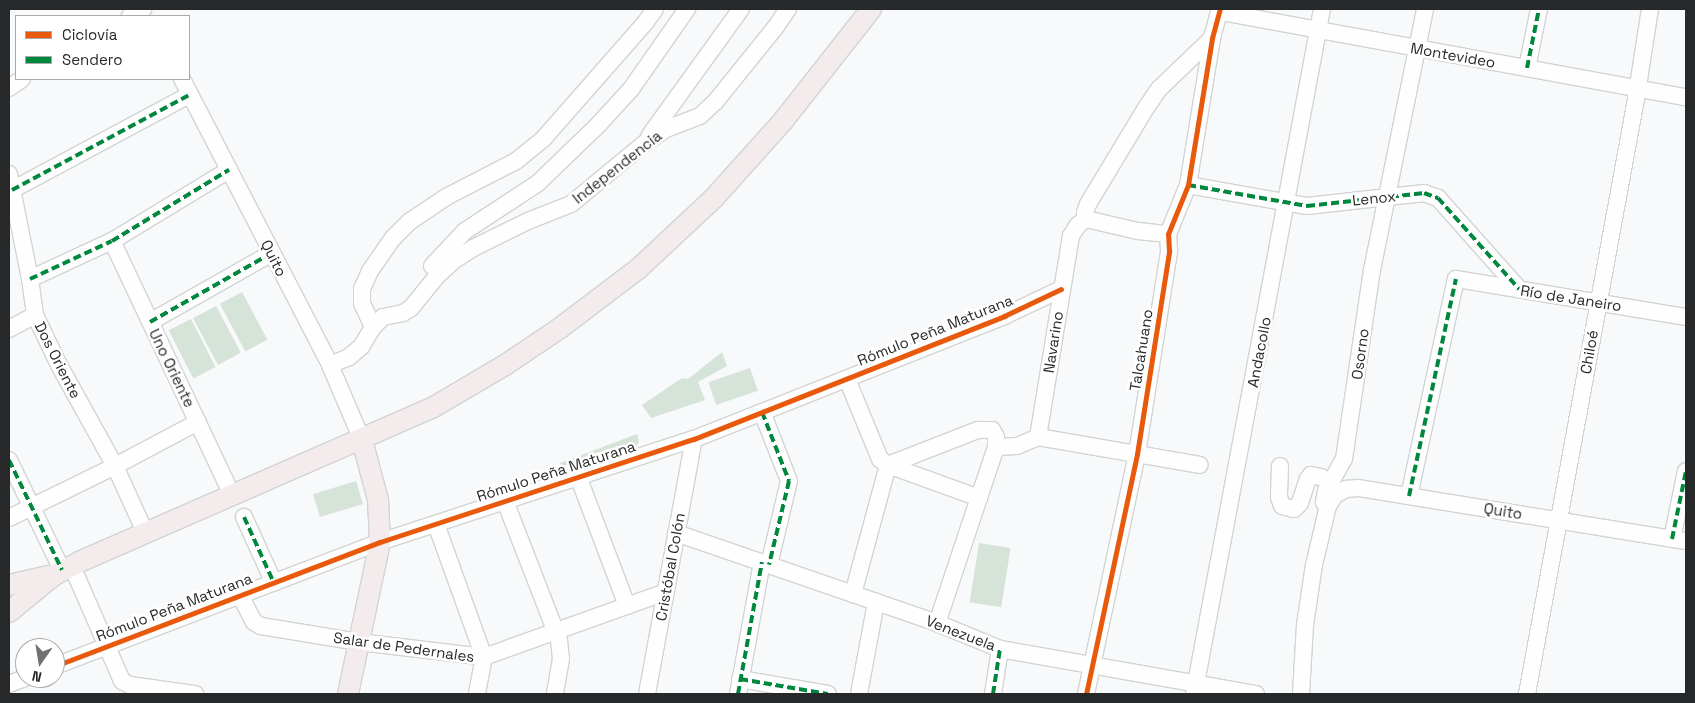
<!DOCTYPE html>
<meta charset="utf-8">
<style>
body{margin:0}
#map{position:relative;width:1695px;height:703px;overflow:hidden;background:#f8f9fa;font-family:"Space Grotesk",sans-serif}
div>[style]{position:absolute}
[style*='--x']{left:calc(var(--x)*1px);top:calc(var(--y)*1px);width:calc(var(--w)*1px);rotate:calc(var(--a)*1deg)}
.green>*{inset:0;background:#d6e3d8;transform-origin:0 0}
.roads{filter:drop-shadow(1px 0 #d2d4d4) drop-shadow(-1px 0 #d2d4d4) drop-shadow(0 1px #d2d4d4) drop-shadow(0 -1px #d2d4d4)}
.minor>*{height:16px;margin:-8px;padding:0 8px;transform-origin:8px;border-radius:8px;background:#fefefe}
.major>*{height:20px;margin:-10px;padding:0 10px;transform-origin:10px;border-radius:10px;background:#f3ebec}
.quiet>*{height:4px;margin-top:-2px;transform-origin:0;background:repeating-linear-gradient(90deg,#00873e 0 8px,transparent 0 12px)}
.cycleway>*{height:5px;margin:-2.5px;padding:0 2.5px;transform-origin:2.5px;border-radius:2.5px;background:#e8590c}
span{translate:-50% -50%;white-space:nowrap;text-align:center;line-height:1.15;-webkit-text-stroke:5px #fff;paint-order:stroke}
.street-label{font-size:15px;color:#272829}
.frame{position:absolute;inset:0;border:10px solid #272829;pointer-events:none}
.legend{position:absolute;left:15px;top:15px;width:175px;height:65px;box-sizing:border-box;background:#fff;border:1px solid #a9a9a9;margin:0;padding:6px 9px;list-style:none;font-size:15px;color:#272829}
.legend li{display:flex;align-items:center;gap:10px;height:25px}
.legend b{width:25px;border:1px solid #a9a9a9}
.north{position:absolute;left:15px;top:638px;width:50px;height:50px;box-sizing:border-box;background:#fff;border:1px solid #a9a9a9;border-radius:50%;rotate:193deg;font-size:14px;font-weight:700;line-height:20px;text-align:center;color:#272829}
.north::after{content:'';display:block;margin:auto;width:18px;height:22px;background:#707172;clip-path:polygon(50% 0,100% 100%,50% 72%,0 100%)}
</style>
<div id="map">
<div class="green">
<div style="left:242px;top:292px;width:54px;height:25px;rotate:62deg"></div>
<div style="left:216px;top:306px;width:53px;height:26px;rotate:62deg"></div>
<div style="left:191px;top:319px;width:54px;height:25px;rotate:63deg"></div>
<div style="clip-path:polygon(722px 352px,727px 366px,698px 382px,705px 400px,651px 418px,642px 405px,682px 378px,688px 379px)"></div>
<div style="left:750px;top:368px;width:24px;height:44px;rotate:71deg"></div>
<div style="clip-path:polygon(637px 434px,639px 442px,634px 450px,572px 470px,569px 464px,562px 466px,560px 463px)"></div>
<div style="left:356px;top:481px;width:24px;height:45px;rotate:73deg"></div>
<div style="left:979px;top:543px;width:32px;height:60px;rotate:9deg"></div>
</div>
<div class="roads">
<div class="minor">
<div style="--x:1221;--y:12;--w:473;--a:10.4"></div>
<div style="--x:130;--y:16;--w:15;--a:-28"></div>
<div style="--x:1527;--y:68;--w:60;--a:-78.5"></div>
<div style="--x:182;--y:79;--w:322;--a:62.6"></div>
<div style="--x:330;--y:365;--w:82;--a:66.9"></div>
<div style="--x:9;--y:88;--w:16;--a:-35"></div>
<div style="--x:650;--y:135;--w:155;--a:-54.2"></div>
<div style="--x:9;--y:174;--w:107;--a:78.7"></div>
<div style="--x:30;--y:279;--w:36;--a:82"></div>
<div style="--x:35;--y:315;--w:55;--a:64.4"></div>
<div style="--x:59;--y:365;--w:115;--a:61"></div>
<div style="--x:115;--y:466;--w:72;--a:65.6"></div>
<div style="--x:1188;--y:185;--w:121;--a:10"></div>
<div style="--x:1307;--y:206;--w:118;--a:-6.3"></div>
<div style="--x:1424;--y:193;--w:15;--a:20"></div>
<div style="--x:1438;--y:198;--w:122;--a:48.3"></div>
<div style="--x:12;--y:190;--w:201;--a:-28.2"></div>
<div style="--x:1086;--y:219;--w:7;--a:-98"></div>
<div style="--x:1085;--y:212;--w:9;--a:-69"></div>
<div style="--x:1088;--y:204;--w:112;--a:-58.9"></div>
<div style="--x:1146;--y:108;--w:23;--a:-56"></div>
<div style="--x:1159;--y:89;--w:74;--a:-43.9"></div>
<div style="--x:1086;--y:219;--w:53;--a:13"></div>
<div style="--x:1138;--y:231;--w:30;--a:6"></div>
<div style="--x:112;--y:241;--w:281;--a:64.7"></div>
<div style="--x:432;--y:266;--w:48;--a:-46.7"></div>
<div style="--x:465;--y:231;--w:87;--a:-33.3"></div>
<div style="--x:538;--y:183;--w:85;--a:-44"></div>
<div style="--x:599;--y:124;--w:47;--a:-47.6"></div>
<div style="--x:631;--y:89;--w:98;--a:-55"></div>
<div style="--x:30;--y:279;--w:90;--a:-24.9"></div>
<div style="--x:112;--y:241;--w:137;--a:-31.3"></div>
<div style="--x:150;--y:322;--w:140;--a:-29.5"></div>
<div style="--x:373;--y:327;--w:26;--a:-115"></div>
<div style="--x:362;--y:303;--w:14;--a:-90"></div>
<div style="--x:362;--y:289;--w:20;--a:-66"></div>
<div style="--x:370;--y:271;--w:40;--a:-55.1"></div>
<div style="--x:393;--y:238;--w:23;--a:-45"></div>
<div style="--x:409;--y:222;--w:45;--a:-34"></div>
<div style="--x:446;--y:197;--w:79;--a:-27.2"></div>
<div style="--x:516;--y:161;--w:36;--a:-39"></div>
<div style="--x:544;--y:138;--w:153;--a:-48.7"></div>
<div style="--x:645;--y:23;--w:17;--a:-54"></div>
<div style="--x:9;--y:329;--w:30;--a:-28"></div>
<div style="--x:330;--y:365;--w:21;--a:-23"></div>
<div style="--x:349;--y:357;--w:16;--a:-40"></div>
<div style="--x:361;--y:347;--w:23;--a:-59"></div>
<div style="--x:373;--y:327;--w:14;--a:-45"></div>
<div style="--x:383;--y:317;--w:20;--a:-11"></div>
<div style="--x:403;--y:313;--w:9;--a:-32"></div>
<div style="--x:411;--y:308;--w:40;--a:-51"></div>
<div style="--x:436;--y:277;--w:23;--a:-43"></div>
<div style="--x:453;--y:261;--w:24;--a:-33"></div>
<div style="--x:473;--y:248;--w:61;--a:-26.1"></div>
<div style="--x:528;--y:221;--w:46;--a:-21.6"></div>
<div style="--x:571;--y:204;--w:96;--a:-39.5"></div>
<div style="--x:645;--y:143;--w:25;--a:-34"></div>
<div style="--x:666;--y:129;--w:36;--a:-21"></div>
<div style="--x:700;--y:116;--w:22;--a:-43"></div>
<div style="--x:716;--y:101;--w:94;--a:-51.1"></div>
<div style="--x:775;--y:28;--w:23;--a:-56"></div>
<div style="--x:847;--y:379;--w:87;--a:67.6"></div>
<div style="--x:880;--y:459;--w:10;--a:37"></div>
<div style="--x:888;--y:465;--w:134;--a:105.2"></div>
<div style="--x:762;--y:412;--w:74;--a:68.6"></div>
<div style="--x:789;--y:481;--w:86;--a:103.4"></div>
<div style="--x:1038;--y:437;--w:204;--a:-80.7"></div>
<div style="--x:1071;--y:236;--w:13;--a:-58"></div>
<div style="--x:1078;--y:225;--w:10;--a:-37"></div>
<div style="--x:1038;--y:437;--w:164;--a:9.8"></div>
<div style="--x:996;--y:447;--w:21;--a:-3"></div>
<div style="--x:1017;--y:446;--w:23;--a:-23"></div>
<div style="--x:9;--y:460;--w:122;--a:64.3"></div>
<div style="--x:888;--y:465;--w:97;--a:-21.3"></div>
<div style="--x:978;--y:430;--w:14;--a:0"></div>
<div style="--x:992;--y:430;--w:8;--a:60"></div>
<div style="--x:996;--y:437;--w:10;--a:90"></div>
<div style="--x:996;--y:447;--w:186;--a:108.5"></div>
<div style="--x:888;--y:465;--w:97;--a:19.9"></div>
<div style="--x:1280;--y:466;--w:31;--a:92"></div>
<div style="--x:1279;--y:497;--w:9;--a:72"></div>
<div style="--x:1282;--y:506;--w:12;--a:14"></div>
<div style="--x:1294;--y:509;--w:8;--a:-45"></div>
<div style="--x:1300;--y:503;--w:25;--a:-72"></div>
<div style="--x:1308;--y:479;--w:5;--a:-53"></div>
<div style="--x:1311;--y:475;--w:10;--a:11"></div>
<div style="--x:1321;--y:477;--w:12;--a:31"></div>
<div style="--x:578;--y:476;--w:139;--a:69.3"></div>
<div style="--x:1409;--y:496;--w:222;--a:-77.8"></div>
<div style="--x:1456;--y:279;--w:233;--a:9.4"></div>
<div style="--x:505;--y:501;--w:149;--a:68.8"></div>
<div style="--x:559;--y:640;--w:19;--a:84"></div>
<div style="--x:561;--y:659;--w:36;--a:100"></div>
<div style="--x:1326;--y:505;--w:4;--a:-124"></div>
<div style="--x:1324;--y:502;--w:11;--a:-80"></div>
<div style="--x:1326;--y:491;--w:37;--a:-61"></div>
<div style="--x:1344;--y:459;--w:191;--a:-81.6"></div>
<div style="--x:1372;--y:270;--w:266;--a:-78.5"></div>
<div style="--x:244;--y:517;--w:72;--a:65.6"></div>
<div style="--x:9;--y:518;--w:118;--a:-26.1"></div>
<div style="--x:115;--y:466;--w:94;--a:-27.9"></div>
<div style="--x:436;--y:524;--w:141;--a:70.2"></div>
<div style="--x:484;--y:657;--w:38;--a:101"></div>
<div style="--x:676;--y:533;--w:276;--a:19"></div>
<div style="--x:937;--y:623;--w:68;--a:22.4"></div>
<div style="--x:1000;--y:649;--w:260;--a:10"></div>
<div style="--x:1672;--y:539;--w:69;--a:-78.4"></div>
<div style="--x:72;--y:566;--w:125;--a:66.5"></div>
<div style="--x:122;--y:681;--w:9;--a:27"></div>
<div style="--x:130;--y:685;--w:66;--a:7.9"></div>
<div style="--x:240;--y:595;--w:30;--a:63"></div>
<div style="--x:254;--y:622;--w:8;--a:30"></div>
<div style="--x:261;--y:626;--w:99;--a:9.3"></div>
<div style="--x:359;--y:642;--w:126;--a:6.8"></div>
<div style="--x:484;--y:657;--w:193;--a:-19.7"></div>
<div style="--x:55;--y:666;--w:348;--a:-20.9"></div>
<div style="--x:380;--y:542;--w:330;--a:-18.2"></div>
<div style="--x:694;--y:439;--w:334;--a:-21.6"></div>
<div style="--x:1004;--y:316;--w:63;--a:-25.3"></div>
<div style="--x:740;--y:679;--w:89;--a:9.7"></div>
<div style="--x:9;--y:684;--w:17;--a:-21"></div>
<div style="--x:647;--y:694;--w:259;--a:-79.6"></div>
<div style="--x:738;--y:694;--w:134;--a:-79.7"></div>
<div style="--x:859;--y:694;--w:94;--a:-79.5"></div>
<div style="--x:993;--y:694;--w:46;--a:-81.2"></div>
<div style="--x:1086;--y:694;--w:245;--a:-78"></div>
<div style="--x:1137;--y:454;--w:206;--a:-81"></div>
<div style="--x:1169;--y:251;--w:17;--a:-93"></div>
<div style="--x:1168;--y:234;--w:53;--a:-67.8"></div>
<div style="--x:1188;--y:185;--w:149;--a:-80.7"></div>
<div style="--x:1212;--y:38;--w:30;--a:-75"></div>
<div style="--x:1194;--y:694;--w:697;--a:-79.42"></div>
<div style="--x:1301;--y:694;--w:69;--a:-86.7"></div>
<div style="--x:1305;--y:625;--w:61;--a:-81.5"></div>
<div style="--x:1314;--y:565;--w:61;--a:-76.7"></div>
<div style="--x:1328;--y:506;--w:13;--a:-58"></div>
<div style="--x:1335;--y:495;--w:13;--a:-29"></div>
<div style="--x:1346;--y:489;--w:12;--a:-5"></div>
<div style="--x:1358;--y:488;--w:332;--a:9.2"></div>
<div style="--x:1527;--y:694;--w:605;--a:-79.62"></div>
<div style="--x:1636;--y:99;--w:91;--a:-81.2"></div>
</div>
<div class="major">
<div style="--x:9;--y:585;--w:40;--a:-13"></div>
<div style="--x:9;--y:612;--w:58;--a:-39.4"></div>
<div style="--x:54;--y:575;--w:28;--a:-27"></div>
<div style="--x:79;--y:562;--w:385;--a:-23.6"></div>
<div style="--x:432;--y:408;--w:85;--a:-30.5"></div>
<div style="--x:505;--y:365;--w:66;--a:-33.9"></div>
<div style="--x:560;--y:328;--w:98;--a:-37.1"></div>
<div style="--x:638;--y:269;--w:104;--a:-43.1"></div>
<div style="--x:714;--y:198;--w:103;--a:-48.1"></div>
<div style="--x:783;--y:121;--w:142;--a:-51.8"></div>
<div style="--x:348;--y:694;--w:155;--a:-78.1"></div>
<div style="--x:380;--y:542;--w:42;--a:-92.7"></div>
<div style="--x:378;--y:500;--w:62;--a:-104.9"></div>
</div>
</div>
<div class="quiet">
<div style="--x:1527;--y:68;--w:60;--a:-78.5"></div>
<div style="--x:1188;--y:185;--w:121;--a:10"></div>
<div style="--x:1307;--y:206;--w:118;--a:-6.3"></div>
<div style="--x:1424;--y:193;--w:15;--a:20"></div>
<div style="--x:1438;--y:198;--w:122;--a:48.3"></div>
<div style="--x:12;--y:190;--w:201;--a:-28.2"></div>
<div style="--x:30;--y:279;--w:90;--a:-24.9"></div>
<div style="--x:112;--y:241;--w:137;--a:-31.3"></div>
<div style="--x:150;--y:322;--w:140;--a:-29.5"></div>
<div style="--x:762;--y:412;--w:74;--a:68.6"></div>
<div style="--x:789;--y:481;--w:86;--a:103.4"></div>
<div style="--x:9;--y:460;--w:122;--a:64.3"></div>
<div style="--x:1409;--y:496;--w:222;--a:-77.8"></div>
<div style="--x:244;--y:517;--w:72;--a:65.6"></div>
<div style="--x:1672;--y:539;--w:69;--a:-78.4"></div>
<div style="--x:740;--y:679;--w:89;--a:9.7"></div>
<div style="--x:738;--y:694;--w:134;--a:-79.7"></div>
<div style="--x:993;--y:694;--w:46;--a:-81.2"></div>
</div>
<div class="cycleway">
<div style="--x:55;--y:666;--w:348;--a:-20.9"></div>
<div style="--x:380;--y:542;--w:330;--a:-18.2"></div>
<div style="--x:694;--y:439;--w:334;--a:-21.6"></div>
<div style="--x:1004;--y:316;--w:63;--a:-25.3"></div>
<div style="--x:1086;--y:694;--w:245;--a:-78"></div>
<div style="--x:1137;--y:454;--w:206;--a:-81"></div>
<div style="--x:1169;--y:251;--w:17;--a:-93"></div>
<div style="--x:1168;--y:234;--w:53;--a:-67.8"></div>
<div style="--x:1188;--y:185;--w:149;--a:-80.7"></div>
<div style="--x:1212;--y:38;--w:30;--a:-75"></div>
</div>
<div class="street-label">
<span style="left:1453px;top:55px;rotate:10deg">Montevideo</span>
<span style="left:617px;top:167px;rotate:-38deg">Independencia</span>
<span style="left:1374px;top:198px;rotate:-6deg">Lenox</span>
<span style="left:274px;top:258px;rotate:63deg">Quito</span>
<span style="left:1571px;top:298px;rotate:9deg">Río de Janeiro</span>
<span style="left:935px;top:330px;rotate:-22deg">Rómulo Peña Maturana</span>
<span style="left:1053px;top:342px;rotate:-81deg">Navarino</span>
<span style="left:1141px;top:350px;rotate:-81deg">Talcahuano</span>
<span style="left:1259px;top:352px;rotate:-79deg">Andacollo</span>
<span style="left:1589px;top:352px;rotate:-80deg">Chiloé</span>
<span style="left:1360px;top:354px;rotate:-82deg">Osorno</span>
<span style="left:58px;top:360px;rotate:63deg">Dos Oriente</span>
<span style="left:172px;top:368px;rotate:64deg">Uno Oriente</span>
<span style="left:556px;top:471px;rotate:-18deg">Rómulo Peña Maturana</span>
<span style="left:1503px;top:511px;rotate:9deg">Quito</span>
<span style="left:670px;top:567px;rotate:-80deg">Cristóbal Colón</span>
<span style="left:174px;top:607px;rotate:-21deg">Rómulo Peña Maturana</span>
<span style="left:961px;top:633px;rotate:21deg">Venezuela</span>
<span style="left:404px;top:647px;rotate:8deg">Salar de Pedernales</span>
</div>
<div class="frame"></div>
<ul class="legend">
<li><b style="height:6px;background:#e8590c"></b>Ciclovía</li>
<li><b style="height:6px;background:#00873e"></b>Sendero</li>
</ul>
<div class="north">N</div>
</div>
